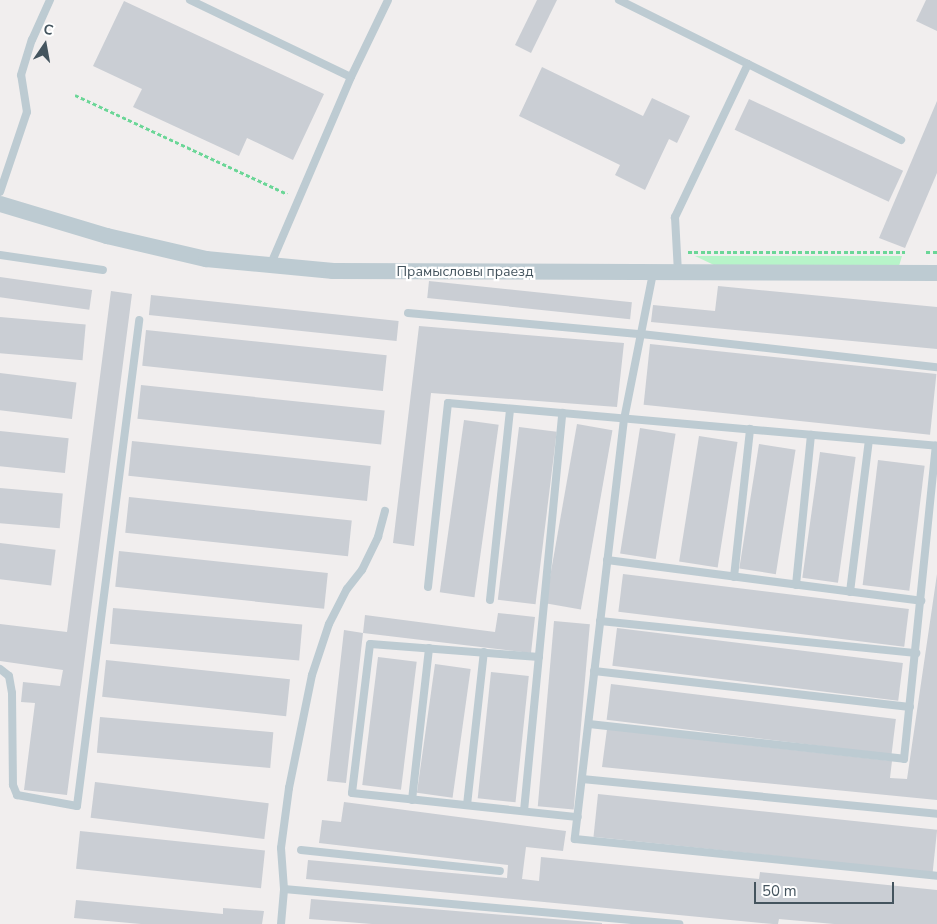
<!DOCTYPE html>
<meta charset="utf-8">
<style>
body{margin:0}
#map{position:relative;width:937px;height:924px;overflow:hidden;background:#f1eeee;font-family:"Nunito Sans",sans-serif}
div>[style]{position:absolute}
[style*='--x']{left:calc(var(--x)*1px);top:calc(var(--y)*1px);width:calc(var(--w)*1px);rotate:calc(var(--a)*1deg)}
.green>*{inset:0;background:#b7f4c9}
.building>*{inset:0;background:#caced4;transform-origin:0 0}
.path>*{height:3px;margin-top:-1.5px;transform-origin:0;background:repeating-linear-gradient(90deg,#6bd697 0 4px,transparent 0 6.5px)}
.service>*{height:8px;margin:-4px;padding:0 4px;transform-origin:4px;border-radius:4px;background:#bdcbd2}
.minor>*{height:16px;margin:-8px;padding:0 8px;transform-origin:8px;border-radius:8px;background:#bdcbd2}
span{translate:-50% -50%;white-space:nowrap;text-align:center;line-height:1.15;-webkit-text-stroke:4.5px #fff;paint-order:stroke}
.street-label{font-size:14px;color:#44545e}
.north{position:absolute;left:20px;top:20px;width:50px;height:50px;-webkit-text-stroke:4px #fff;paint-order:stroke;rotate:12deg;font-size:14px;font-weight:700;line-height:20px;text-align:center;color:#44545e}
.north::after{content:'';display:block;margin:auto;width:18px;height:22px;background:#44545e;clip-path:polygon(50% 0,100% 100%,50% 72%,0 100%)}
.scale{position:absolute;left:754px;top:882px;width:140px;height:22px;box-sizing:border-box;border:2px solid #44545e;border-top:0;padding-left:6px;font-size:15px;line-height:18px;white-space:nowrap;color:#44545e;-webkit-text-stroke:4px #fff;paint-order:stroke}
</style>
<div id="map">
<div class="green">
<div style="clip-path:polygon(695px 256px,902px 256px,899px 266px,714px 265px)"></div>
</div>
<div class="building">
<div style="clip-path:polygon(537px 0,557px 0,531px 53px,515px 45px)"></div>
<div style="clip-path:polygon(926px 0,937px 0,937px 31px,916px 21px)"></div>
<div style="clip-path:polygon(124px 1px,324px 94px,293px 160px,247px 138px,239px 156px,133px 107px,142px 89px,93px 66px)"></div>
<div style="clip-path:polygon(542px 67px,643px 116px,652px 98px,690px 116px,677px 143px,669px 139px,645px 190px,615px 175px,620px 165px,519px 116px)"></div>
<div style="left:749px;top:99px;width:170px;height:34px;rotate:25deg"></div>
<div style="clip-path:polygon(937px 101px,937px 173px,905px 248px,879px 238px)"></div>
<div style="left:0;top:277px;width:93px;height:20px;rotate:8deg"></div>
<div style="left:429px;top:281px;width:204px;height:17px;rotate:6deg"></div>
<div style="clip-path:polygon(718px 286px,937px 307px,937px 349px,651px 322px,653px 305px,715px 311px)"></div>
<div style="clip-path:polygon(111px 291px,132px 294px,67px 795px,24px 790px,35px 703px,21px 702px,23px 682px,60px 686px,63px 670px,0 661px,0 624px,67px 632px)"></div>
<div style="left:151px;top:295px;width:249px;height:20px;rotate:6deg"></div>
<div style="left:0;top:317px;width:86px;height:36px;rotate:5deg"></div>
<div style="clip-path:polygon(419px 326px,624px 343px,617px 407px,431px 393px,414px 546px,393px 543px)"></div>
<div style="left:146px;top:330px;width:242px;height:36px;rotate:6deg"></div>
<div style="left:650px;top:344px;width:288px;height:61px;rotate:6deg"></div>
<div style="left:0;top:373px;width:77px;height:37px;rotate:7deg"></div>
<div style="left:141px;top:385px;width:245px;height:34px;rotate:6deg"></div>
<div style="left:464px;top:420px;width:35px;height:174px;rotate:8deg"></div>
<div style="left:577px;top:424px;width:36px;height:182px;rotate:10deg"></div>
<div style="left:519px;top:427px;width:38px;height:174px;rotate:7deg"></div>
<div style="left:640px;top:428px;width:36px;height:127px;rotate:9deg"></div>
<div style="left:0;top:431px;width:69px;height:35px;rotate:6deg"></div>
<div style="left:699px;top:436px;width:39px;height:127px;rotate:9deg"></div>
<div style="left:132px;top:441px;width:240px;height:35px;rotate:6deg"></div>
<div style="left:759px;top:444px;width:37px;height:126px;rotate:9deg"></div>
<div style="left:820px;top:452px;width:36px;height:127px;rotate:8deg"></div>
<div style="left:878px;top:460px;width:47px;height:126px;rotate:7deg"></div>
<div style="left:0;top:488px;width:63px;height:35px;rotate:5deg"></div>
<div style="left:129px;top:497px;width:224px;height:36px;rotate:6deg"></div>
<div style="left:0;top:543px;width:56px;height:36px;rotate:7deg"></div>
<div style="left:119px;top:551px;width:210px;height:36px;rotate:6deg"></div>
<div style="left:623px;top:574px;width:288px;height:38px;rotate:7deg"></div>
<div style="clip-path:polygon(937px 574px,937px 800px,602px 767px,607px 729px,892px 761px,890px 778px,907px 779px)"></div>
<div style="left:113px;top:608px;width:190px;height:36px;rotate:5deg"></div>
<div style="clip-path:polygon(498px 613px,535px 617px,531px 653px,363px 633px,346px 783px,327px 781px,344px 630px,363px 633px,365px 615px,495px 632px)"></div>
<div style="left:554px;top:621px;width:36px;height:186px;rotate:5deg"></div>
<div style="left:617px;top:628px;width:288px;height:38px;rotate:7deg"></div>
<div style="left:378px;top:657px;width:39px;height:129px;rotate:7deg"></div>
<div style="left:106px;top:660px;width:185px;height:37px;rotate:6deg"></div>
<div style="left:435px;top:664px;width:36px;height:130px;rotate:8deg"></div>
<div style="left:491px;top:672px;width:38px;height:127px;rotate:6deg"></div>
<div style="left:611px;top:684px;width:287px;height:36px;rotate:7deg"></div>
<div style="left:100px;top:717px;width:174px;height:36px;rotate:5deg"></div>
<div style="left:95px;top:782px;width:175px;height:36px;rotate:7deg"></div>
<div style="left:598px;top:794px;width:341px;height:43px;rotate:6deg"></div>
<div style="clip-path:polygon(344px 802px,566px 831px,563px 851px,526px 847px,522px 879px,539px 881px,541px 857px,759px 879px,760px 872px,937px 890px,937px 924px,834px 924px,779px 919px,778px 924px,773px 924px,306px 879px,308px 860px,507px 878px,508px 865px,319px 843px,322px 820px,341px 822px)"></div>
<div style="left:80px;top:831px;width:186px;height:38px;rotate:6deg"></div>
<div style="clip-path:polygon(311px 899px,602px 923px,602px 924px,372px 924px,309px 919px)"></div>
<div style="clip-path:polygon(76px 900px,223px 914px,223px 908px,264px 911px,262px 924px,141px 924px,74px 918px)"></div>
</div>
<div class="path">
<div style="--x:75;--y:95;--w:234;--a:25"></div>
<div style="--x:688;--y:252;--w:217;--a:0"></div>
<div style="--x:926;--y:252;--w:11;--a:0"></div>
</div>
<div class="service">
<div style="--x:190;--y:0;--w:178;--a:25.6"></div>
<div style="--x:351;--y:77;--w:206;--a:113.2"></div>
<div style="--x:619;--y:0;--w:144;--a:26.4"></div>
<div style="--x:748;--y:64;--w:170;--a:115.5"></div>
<div style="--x:675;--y:217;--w:56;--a:86.9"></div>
<div style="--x:748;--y:64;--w:171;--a:26.4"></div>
<div style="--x:351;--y:77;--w:85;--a:-64.3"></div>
<div style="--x:0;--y:192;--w:84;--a:-71.4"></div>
<div style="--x:27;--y:112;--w:37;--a:-99"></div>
<div style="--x:21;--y:75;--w:37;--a:-73"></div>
<div style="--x:32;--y:40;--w:44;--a:-65.8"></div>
<div style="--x:0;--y:255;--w:104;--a:8.3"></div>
<div style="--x:653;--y:273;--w:149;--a:101.2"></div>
<div style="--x:624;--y:419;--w:423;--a:96.7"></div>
<div style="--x:575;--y:839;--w:364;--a:5.8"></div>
<div style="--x:408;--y:313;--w:234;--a:5.2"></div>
<div style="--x:641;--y:334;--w:298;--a:6.4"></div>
<div style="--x:607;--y:560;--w:317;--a:7.4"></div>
<div style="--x:734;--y:577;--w:149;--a:-83.8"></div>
<div style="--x:796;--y:585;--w:151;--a:-84.3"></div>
<div style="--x:428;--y:587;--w:185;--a:-83.8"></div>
<div style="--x:448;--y:403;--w:491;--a:5"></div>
<div style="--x:850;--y:592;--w:153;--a:-82.9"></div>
<div style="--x:490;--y:600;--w:192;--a:-84"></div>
<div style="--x:600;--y:621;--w:318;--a:5.8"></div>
<div style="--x:539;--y:657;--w:169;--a:-175.6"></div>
<div style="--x:370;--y:644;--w:150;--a:96.9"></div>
<div style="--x:352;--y:793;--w:227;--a:6.1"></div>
<div style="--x:0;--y:669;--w:11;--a:38"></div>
<div style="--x:9;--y:676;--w:17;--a:80"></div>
<div style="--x:12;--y:693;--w:92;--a:89.4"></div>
<div style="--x:13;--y:785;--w:11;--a:68"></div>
<div style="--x:17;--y:795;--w:61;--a:10.4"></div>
<div style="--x:77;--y:806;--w:490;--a:-82.7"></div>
<div style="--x:594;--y:671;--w:318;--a:6.5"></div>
<div style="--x:589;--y:724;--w:317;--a:6.3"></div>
<div style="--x:904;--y:759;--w:315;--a:-84.2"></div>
<div style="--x:582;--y:779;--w:357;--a:5.6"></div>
<div style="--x:412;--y:800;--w:153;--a:-83.6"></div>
<div style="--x:467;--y:805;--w:154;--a:-83.7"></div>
<div style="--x:524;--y:811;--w:400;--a:-84.5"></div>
<div style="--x:301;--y:850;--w:200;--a:6"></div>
<div style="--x:284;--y:889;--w:397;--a:5.1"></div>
<div style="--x:281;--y:924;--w:35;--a:-85"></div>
<div style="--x:284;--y:889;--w:41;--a:-94.2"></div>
<div style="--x:281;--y:848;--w:61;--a:-82.4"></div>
<div style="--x:289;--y:788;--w:115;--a:-78.5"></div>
<div style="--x:312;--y:675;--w:54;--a:-71.6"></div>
<div style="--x:329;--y:624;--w:39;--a:-63"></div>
<div style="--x:347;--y:589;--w:24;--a:-52"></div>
<div style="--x:362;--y:570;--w:37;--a:-64"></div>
<div style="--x:378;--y:537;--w:27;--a:-75"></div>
</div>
<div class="minor">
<div style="--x:0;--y:204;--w:112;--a:16.7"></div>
<div style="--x:107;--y:236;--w:102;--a:13.1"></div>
<div style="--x:206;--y:259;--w:128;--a:5.4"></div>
<div style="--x:333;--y:271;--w:604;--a:0.19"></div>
</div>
<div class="street-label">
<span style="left:465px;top:272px">Прамысловы праезд</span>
</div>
<div class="north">С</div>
<div class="scale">50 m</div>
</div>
